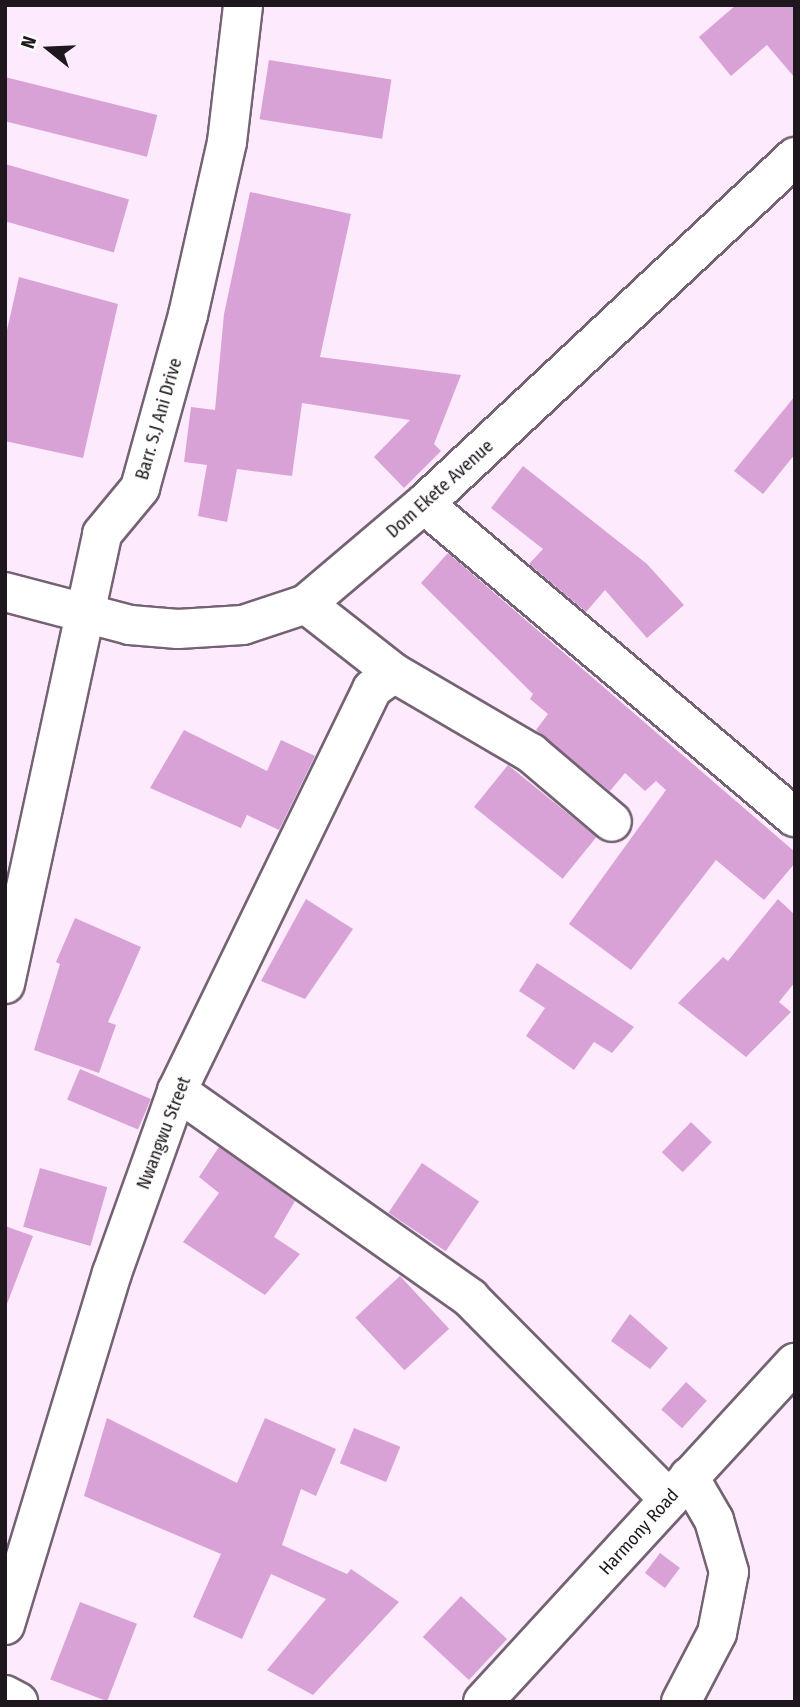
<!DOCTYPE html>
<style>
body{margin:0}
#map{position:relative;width:800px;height:1707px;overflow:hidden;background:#fdeafc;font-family:"Fira Sans Condensed",sans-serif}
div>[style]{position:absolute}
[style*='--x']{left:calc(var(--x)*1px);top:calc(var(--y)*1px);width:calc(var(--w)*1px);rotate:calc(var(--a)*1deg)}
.building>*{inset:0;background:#d9a2d6;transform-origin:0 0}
.roads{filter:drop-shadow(2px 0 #746373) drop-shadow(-2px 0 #746373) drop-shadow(0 2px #746373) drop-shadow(0 -2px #746373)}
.minor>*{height:38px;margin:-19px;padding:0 19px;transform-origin:19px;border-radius:19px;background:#fff}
.major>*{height:38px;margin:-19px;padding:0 19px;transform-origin:19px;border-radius:19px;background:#fff}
span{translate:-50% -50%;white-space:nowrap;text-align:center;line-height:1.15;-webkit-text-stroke:6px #fefefe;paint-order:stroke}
.street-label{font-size:18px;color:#1e171d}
.frame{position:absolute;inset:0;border:7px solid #1e171d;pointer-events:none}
.north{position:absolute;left:14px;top:14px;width:70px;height:70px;-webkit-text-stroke:5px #fefefe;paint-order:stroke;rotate:288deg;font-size:19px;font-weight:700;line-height:28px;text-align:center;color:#1e171d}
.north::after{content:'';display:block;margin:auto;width:24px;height:32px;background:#1e171d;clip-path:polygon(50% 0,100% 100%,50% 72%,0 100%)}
</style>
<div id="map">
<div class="building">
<div style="clip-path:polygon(736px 5px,795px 5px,795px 78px,767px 45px,731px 76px,699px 37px)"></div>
<div style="left:269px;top:60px;width:124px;height:60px;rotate:9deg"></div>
<div style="left:5px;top:77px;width:157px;height:43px;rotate:14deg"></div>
<div style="left:5px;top:164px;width:129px;height:55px;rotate:16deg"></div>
<div style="clip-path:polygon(250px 192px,351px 214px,320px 357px,461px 375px,434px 444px,441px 451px,404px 488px,374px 457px,410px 420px,302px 403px,292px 476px,237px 469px,227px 522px,198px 516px,207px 465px,184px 462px,191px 407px,215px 410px,224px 314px)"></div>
<div style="clip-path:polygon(19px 277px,118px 304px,83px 458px,5px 441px,5px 339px)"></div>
<div style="clip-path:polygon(795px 396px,795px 454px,763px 494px,734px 471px)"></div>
<div style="clip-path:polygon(523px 466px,647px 564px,684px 605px,647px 638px,605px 590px,586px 612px,529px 564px,543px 549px,491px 508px)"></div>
<div style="clip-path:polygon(448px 553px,795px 852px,795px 863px,764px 900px,716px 860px,631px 970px,569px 924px,666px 790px,656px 781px,645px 791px,625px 773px,610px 791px,536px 730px,548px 714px,530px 699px,533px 694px,421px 583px)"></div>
<div style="clip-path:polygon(184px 730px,267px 771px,281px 740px,315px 756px,279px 830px,247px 815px,241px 828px,150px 788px)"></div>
<div style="left:508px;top:765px;width:114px;height:54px;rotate:39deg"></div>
<div style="clip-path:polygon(306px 899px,353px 929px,305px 999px,261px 981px)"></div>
<div style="clip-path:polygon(778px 899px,795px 915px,795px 982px,779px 1002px,791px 1012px,746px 1057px,678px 1003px,723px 957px,728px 961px)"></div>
<div style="clip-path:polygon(75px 918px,141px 947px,108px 1022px,116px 1025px,99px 1073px,34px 1050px,60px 964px,56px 962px)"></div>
<div style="clip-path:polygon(537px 963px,634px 1027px,612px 1053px,594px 1042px,574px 1070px,526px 1036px,545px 1008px,519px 991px)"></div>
<div style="left:80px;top:1069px;width:77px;height:33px;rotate:23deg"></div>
<div style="left:691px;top:1122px;width:29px;height:42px;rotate:44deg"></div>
<div style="clip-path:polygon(219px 1147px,295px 1201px,274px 1237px,300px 1254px,265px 1295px,183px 1242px,219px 1193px,199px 1177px)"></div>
<div style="left:422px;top:1163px;width:69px;height:60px;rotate:34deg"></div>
<div style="left:40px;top:1168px;width:70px;height:61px;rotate:16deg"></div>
<div style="clip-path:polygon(5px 1226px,33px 1236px,7px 1304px,5px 1304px)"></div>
<div style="left:400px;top:1276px;width:72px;height:61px;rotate:47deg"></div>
<div style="clip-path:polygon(630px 1314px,668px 1348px,650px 1369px,611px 1341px)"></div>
<div style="left:686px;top:1382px;width:28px;height:37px;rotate:42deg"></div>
<div style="clip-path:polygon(107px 1418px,237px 1483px,265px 1418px,336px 1449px,316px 1496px,301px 1489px,282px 1545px,347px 1574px,351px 1569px,399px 1602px,313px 1695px,267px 1670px,326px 1599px,271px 1574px,242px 1639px,193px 1617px,221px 1554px,84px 1496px)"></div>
<div style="left:354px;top:1428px;width:50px;height:38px;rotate:22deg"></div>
<div style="left:660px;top:1553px;width:25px;height:25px;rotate:37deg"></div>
<div style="left:461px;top:1596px;width:63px;height:56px;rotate:43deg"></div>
<div style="left:80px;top:1602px;width:61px;height:83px;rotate:21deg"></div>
</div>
<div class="roads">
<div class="minor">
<div style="--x:424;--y:504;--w:485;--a:40.2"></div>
<div style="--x:5;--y:592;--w:129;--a:14.8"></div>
<div style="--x:130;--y:625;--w:48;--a:4.8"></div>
<div style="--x:178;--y:629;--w:65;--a:-3.5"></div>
<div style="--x:243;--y:625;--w:66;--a:-18.4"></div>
<div style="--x:306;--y:604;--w:155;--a:-40.3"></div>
<div style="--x:424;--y:504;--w:508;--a:-43.09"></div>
<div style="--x:306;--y:604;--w:112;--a:38.1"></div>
<div style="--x:394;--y:673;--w:159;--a:30.3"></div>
<div style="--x:531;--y:753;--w:106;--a:40.4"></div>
<div style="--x:5;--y:984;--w:460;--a:-77.8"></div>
<div style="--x:102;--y:534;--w:60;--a:-50.4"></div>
<div style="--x:140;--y:488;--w:180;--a:-74.5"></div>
<div style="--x:188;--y:315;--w:177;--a:-77.3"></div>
<div style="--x:227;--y:142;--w:138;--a:-83.3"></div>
<div style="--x:177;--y:1091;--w:359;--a:35.2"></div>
<div style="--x:470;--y:1298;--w:283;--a:45.3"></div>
<div style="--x:5;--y:1625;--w:368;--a:-73.1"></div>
<div style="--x:112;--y:1273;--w:193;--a:-70.3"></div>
<div style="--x:177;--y:1091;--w:447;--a:-64.1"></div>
<div style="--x:372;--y:689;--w:27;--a:-36"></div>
<div style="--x:681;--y:1702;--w:78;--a:-62.4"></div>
<div style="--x:717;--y:1633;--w:62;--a:-78.9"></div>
<div style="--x:729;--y:1572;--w:54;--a:-106.1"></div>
<div style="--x:714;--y:1520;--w:50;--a:-120.2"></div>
</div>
<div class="major">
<div style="--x:5;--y:1695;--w:15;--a:28"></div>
<div style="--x:483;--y:1702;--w:461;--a:-47.4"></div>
</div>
</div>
<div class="street-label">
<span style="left:159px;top:419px;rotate:-74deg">Barr. S.J Ani Drive</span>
<span style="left:440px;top:489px;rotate:-42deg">Dom Ekete Avenue</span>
<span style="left:164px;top:1133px;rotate:-69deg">Nwangwu Street</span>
<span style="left:639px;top:1532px;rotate:-48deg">Harmony Road</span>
</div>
<div class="frame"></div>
<div class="north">N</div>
</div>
